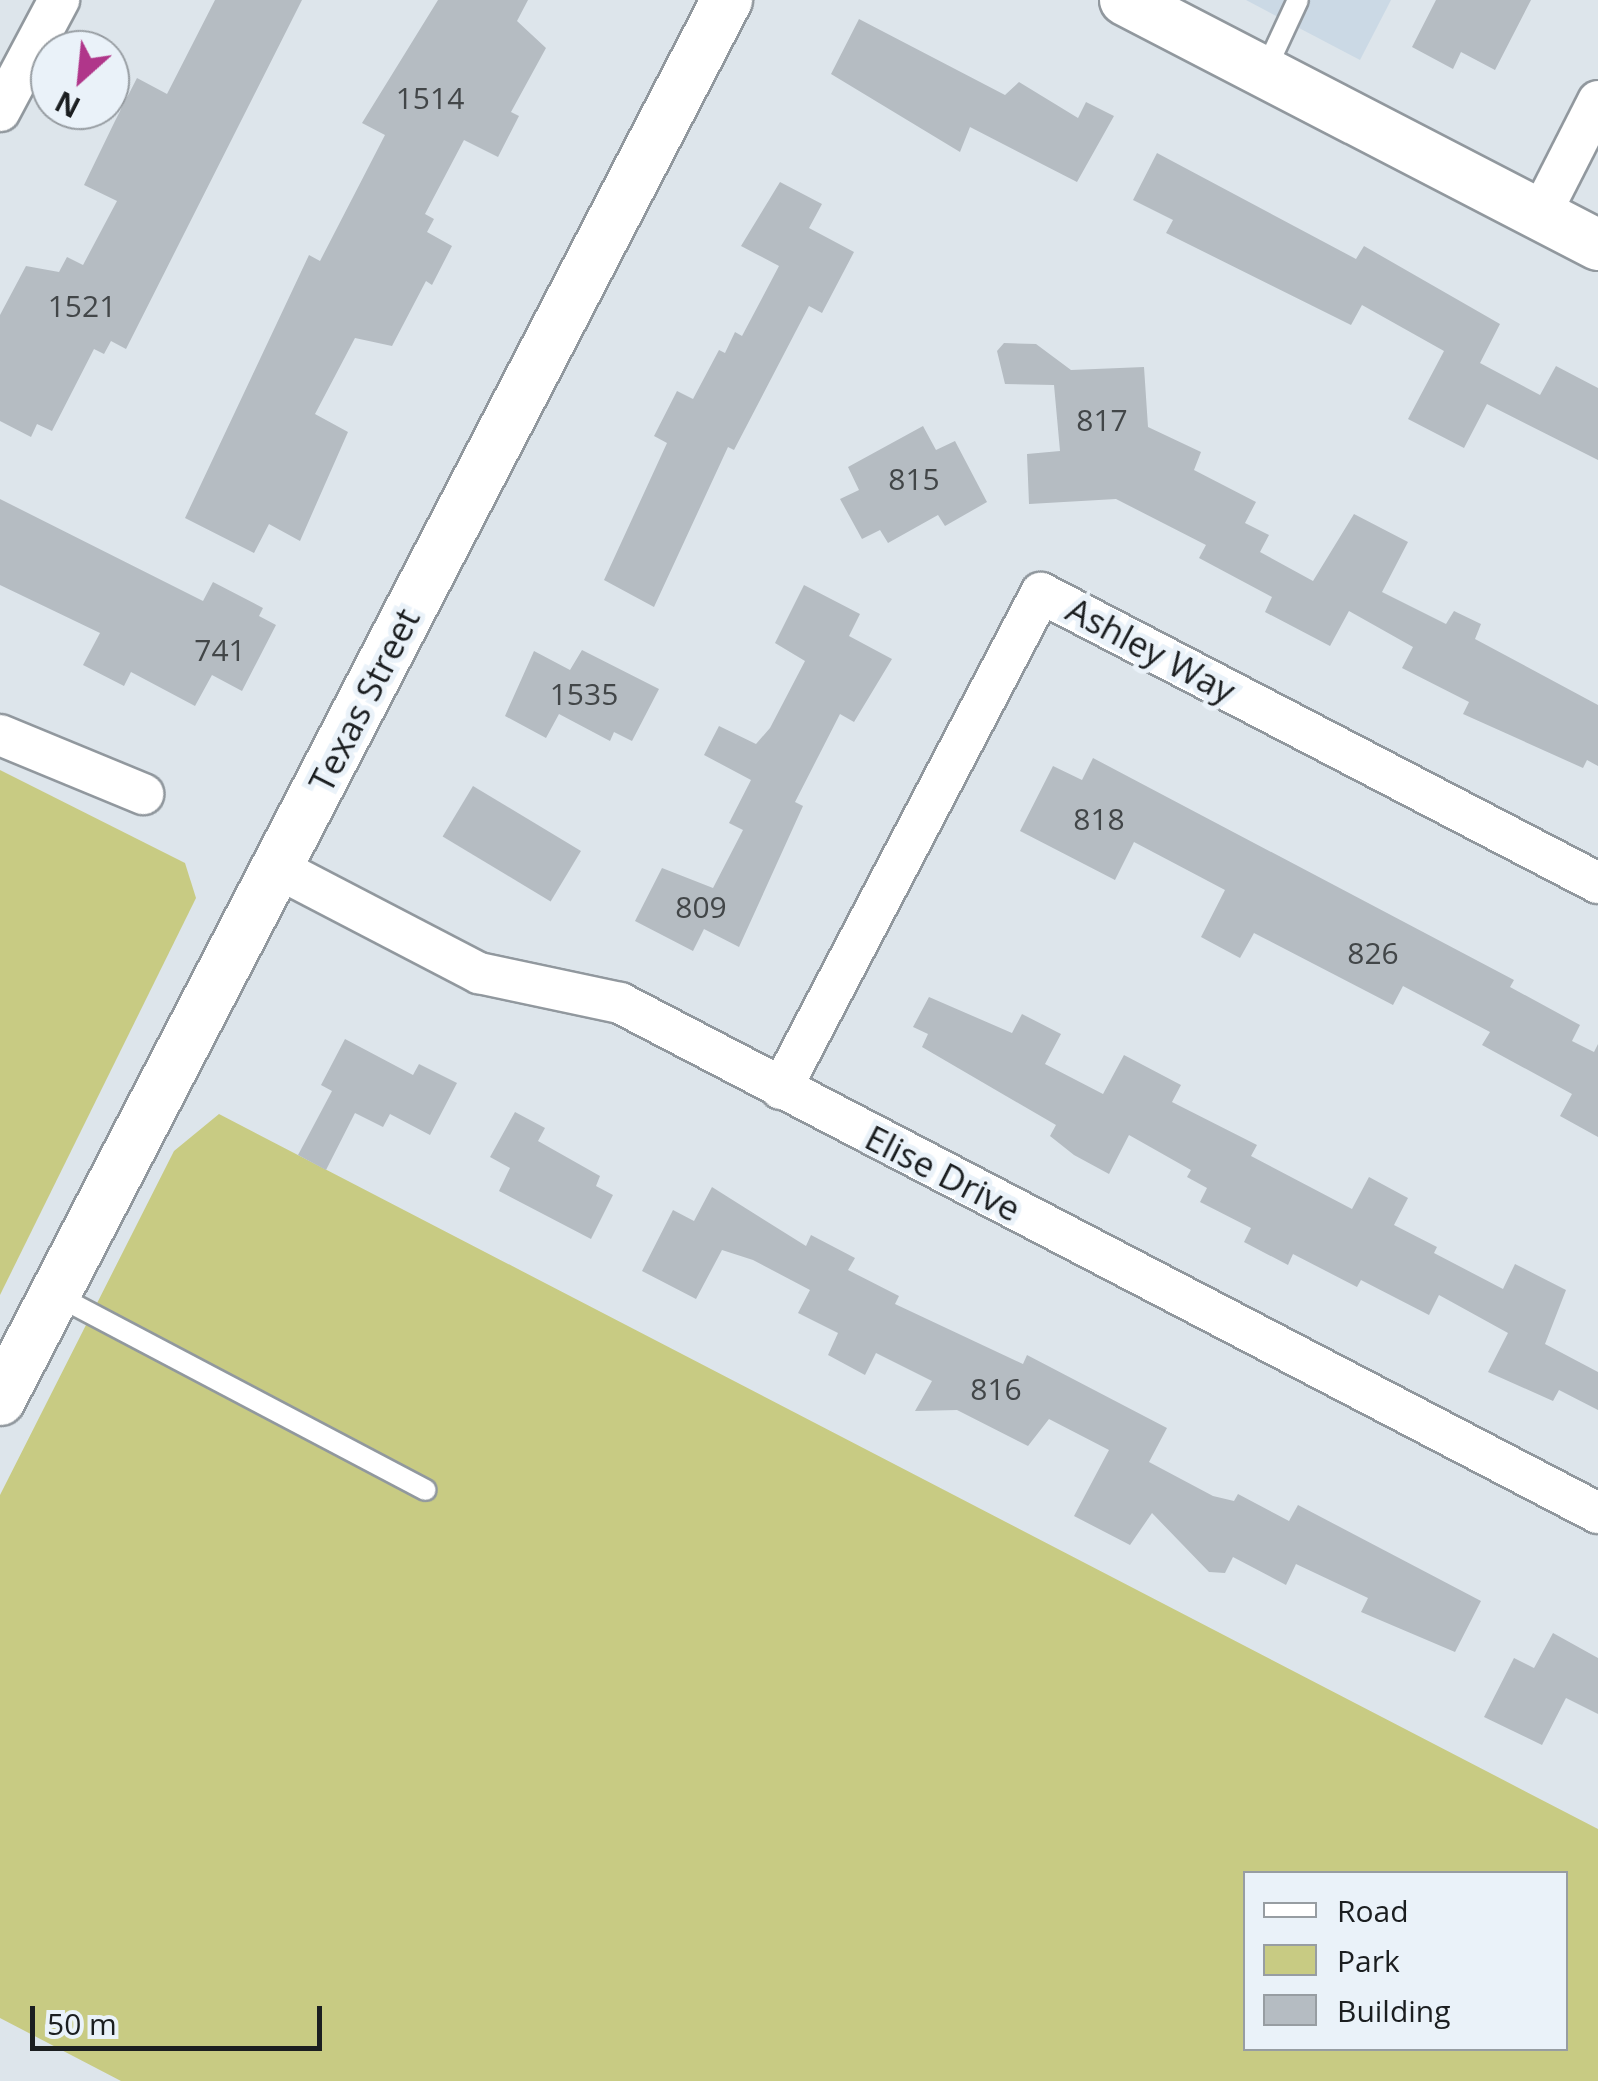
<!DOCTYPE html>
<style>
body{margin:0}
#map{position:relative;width:1598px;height:2081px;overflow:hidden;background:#dde5eb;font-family:"Open Sans",sans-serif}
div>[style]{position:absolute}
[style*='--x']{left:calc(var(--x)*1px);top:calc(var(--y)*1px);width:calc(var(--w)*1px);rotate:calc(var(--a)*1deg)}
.built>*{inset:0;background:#cbd9e5}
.green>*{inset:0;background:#c8cb83}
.building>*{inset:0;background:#b5bcc2;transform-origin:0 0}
.roads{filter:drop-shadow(2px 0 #91989e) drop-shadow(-2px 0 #91989e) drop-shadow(0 2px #91989e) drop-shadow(0 -2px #91989e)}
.service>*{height:20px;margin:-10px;padding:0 10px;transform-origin:10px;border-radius:10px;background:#fff}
.minor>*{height:40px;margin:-20px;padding:0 20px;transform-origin:20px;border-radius:20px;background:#fff}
.tertiary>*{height:50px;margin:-25px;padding:0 25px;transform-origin:25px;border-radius:25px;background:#fff}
span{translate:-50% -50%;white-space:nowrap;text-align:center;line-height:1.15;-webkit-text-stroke:10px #eaf2f9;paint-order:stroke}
.number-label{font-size:30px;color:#424648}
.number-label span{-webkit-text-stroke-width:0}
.street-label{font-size:35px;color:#1b1e20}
.legend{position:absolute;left:1243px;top:1871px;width:325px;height:180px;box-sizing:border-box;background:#eaf2f9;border:2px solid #979da2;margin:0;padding:12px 18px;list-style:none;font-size:30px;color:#1b1e20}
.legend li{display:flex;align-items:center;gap:20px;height:50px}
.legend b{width:50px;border:2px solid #979da2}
.north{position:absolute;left:30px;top:30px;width:100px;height:100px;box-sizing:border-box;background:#eaf2f9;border:2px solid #979da2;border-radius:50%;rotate:207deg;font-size:28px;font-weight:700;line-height:40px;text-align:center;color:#1b1e20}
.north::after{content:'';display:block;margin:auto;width:35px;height:45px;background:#b0368a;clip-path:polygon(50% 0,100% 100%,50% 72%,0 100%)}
.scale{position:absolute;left:30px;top:2006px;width:292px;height:45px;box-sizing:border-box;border:5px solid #1b1e20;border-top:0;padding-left:12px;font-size:30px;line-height:35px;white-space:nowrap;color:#1b1e20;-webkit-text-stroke:8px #eaf2f9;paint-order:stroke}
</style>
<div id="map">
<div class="built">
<div style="clip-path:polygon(1246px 0,1391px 0,1360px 60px)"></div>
</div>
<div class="green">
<div style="clip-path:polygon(0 770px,185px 863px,196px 898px,0 1295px)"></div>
<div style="clip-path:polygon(evenodd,219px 1114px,1598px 1829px,1598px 2081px,121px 2081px,0 2018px,0 1495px,174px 1151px,219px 1114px,1246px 1874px,1566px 1874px,1566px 2048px,1246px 2048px,1246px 1874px)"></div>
</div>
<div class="building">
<div style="clip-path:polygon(215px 0,302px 0,126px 349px,111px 341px,104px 354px,94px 349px,52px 431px,37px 424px,31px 437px,0 421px,0 315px,26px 266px,59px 272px,67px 257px,83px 265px,117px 201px,84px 185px,115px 121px,137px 78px,167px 94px)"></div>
<div style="clip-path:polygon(438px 0,528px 0,517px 21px,546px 48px,511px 112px,519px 116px,498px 157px,464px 140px,425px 214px,434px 219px,427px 232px,452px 246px,432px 285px,426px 281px,392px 346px,355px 338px,315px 414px,348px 432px,300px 541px,269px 524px,254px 553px,185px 518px,309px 255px,320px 261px,385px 135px,362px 123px)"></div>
<div style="clip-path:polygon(1436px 0,1531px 0,1495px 70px,1461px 52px,1453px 69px,1412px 47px)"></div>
<div style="clip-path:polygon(859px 19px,1005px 95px,1019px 82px,1078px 118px,1086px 102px,1114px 116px,1077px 182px,970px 127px,960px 152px,831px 74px)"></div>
<div style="clip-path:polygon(1157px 153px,1356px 259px,1364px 246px,1500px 324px,1480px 363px,1540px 395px,1556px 366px,1598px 388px,1598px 460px,1487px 404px,1464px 448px,1408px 419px,1444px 351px,1362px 305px,1351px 325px,1166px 233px,1173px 220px,1133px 200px)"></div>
<div style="clip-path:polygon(780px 182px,822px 204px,809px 228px,854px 252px,822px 313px,809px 306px,734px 450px,728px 447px,654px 607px,604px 580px,667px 443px,654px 436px,677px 391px,693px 399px,719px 350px,725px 353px,735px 332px,742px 336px,779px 266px,741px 246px)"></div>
<div style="clip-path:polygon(1004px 343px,1036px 344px,1071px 370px,1144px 367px,1148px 427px,1201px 452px,1194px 470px,1256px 502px,1245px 523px,1269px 535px,1260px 552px,1313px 581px,1354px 514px,1408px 542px,1382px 592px,1446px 624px,1454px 611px,1481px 624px,1475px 639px,1598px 705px,1598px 766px,1587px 760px,1583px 768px,1463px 714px,1469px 702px,1402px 668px,1413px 647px,1349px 611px,1330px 646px,1265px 612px,1272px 597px,1199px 558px,1206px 545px,1116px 499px,1029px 504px,1027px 454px,1060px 451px,1054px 385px,1005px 384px,997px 351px)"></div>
<div style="clip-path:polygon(923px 426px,936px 450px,955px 441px,987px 502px,945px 526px,938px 515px,888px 543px,880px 530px,862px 539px,840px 499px,859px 490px,848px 467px)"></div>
<div style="clip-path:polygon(0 499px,203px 601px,213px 582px,263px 608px,259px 616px,276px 625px,242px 691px,212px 675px,195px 706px,131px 672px,124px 686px,83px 665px,100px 633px,0 585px)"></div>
<div style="clip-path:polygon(804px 585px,860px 614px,849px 636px,892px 659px,854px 722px,840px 714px,795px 802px,803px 806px,739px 947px,704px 929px,693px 951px,635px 921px,662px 868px,713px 888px,743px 830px,729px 823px,751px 780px,704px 755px,719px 726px,756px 744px,770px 728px,805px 661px,775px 643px)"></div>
<div style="clip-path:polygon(582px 650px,659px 689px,632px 741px,614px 732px,610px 741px,559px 714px,546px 738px,505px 716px,534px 651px,570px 670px)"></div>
<div style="clip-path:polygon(1093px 758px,1514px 980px,1510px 987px,1580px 1025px,1572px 1041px,1594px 1052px,1598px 1044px,1598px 1137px,1560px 1116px,1572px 1094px,1482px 1045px,1490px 1032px,1403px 986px,1393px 1005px,1254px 933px,1240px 958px,1201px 937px,1225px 890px,1134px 842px,1115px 880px,1020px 831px,1053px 766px,1082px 780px)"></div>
<div style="left:473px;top:786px;width:126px;height:59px;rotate:31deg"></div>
<div style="clip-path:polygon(929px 997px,1012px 1033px,1022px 1014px,1061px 1034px,1045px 1064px,1103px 1094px,1124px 1055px,1181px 1085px,1172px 1102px,1257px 1145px,1251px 1156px,1352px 1209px,1369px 1177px,1408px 1198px,1394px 1225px,1437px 1247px,1434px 1253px,1503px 1289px,1515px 1264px,1566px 1290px,1545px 1344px,1598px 1372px,1598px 1410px,1559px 1390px,1553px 1401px,1488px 1372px,1508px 1333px,1439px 1295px,1429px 1315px,1361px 1280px,1357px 1287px,1293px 1254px,1288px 1265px,1244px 1242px,1251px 1228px,1200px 1202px,1207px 1188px,1187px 1177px,1191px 1170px,1129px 1135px,1109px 1174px,1074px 1155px,1050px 1136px,1056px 1125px,922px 1047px,928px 1034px,913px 1027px)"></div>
<div style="clip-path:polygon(345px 1039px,413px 1075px,419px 1064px,457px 1083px,430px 1135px,390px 1114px,383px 1127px,355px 1113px,326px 1170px,298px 1155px,332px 1091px,321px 1085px)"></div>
<div style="clip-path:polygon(515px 1112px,545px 1128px,538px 1141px,600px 1176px,596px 1186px,613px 1195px,591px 1239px,499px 1191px,510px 1168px,490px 1157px)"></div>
<div style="clip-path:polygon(712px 1187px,806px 1246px,811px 1235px,855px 1258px,848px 1270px,899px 1296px,895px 1304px,1023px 1364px,1027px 1355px,1167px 1428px,1149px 1462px,1213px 1496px,1234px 1501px,1238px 1494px,1289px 1521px,1298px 1505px,1481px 1601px,1455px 1652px,1361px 1612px,1368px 1598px,1296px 1564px,1286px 1585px,1233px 1557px,1225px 1573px,1209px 1572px,1152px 1513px,1130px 1545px,1074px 1516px,1109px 1450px,1049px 1419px,1028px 1446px,957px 1410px,915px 1411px,932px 1381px,876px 1353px,865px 1375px,828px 1355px,838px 1333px,798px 1313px,810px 1290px,753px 1260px,722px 1250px,696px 1299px,642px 1271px,673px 1210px,694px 1221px)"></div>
<div style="clip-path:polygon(1553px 1633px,1598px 1658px,1598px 1714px,1566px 1698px,1542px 1745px,1484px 1717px,1514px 1658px,1534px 1668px)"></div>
</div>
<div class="roads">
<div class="service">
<div style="--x:1265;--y:71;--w:78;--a:-65.1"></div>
<div style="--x:54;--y:1294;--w:420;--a:27.8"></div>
</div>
<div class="minor">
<div style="--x:0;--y:111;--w:126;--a:-62"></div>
<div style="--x:1540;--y:215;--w:128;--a:-63"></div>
<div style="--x:0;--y:735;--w:155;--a:22.4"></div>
<div style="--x:277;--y:868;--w:228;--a:27.5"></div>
<div style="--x:479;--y:973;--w:144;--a:12"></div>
<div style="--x:620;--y:1003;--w:1103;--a:27.54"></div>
<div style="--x:781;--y:1089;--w:560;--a:-62.34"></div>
<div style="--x:1041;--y:593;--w:628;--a:27.5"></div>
</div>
<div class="tertiary">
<div style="--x:1125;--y:0;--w:533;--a:27.38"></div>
<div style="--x:0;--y:1400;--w:1578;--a:-62.56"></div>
</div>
</div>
<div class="number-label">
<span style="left:430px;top:98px">1514</span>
<span style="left:82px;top:306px">1521</span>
<span style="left:1102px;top:420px">817</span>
<span style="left:914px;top:479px">815</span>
<span style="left:220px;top:650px">741</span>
<span style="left:584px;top:694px">1535</span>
<span style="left:1099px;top:819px">818</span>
<span style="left:701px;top:907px">809</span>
<span style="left:1373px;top:953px">826</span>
<span style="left:996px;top:1389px">816</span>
</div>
<div class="street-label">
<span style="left:1151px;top:650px;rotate:28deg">Ashley Way</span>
<span style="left:364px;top:700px;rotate:-63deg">Texas Street</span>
<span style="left:943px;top:1173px;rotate:27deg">Elise Drive</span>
</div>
<ul class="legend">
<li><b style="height:12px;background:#fff"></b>Road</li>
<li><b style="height:28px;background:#c8cb83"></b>Park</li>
<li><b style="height:28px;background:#b5bcc2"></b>Building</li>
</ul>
<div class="north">N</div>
<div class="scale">50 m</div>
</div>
